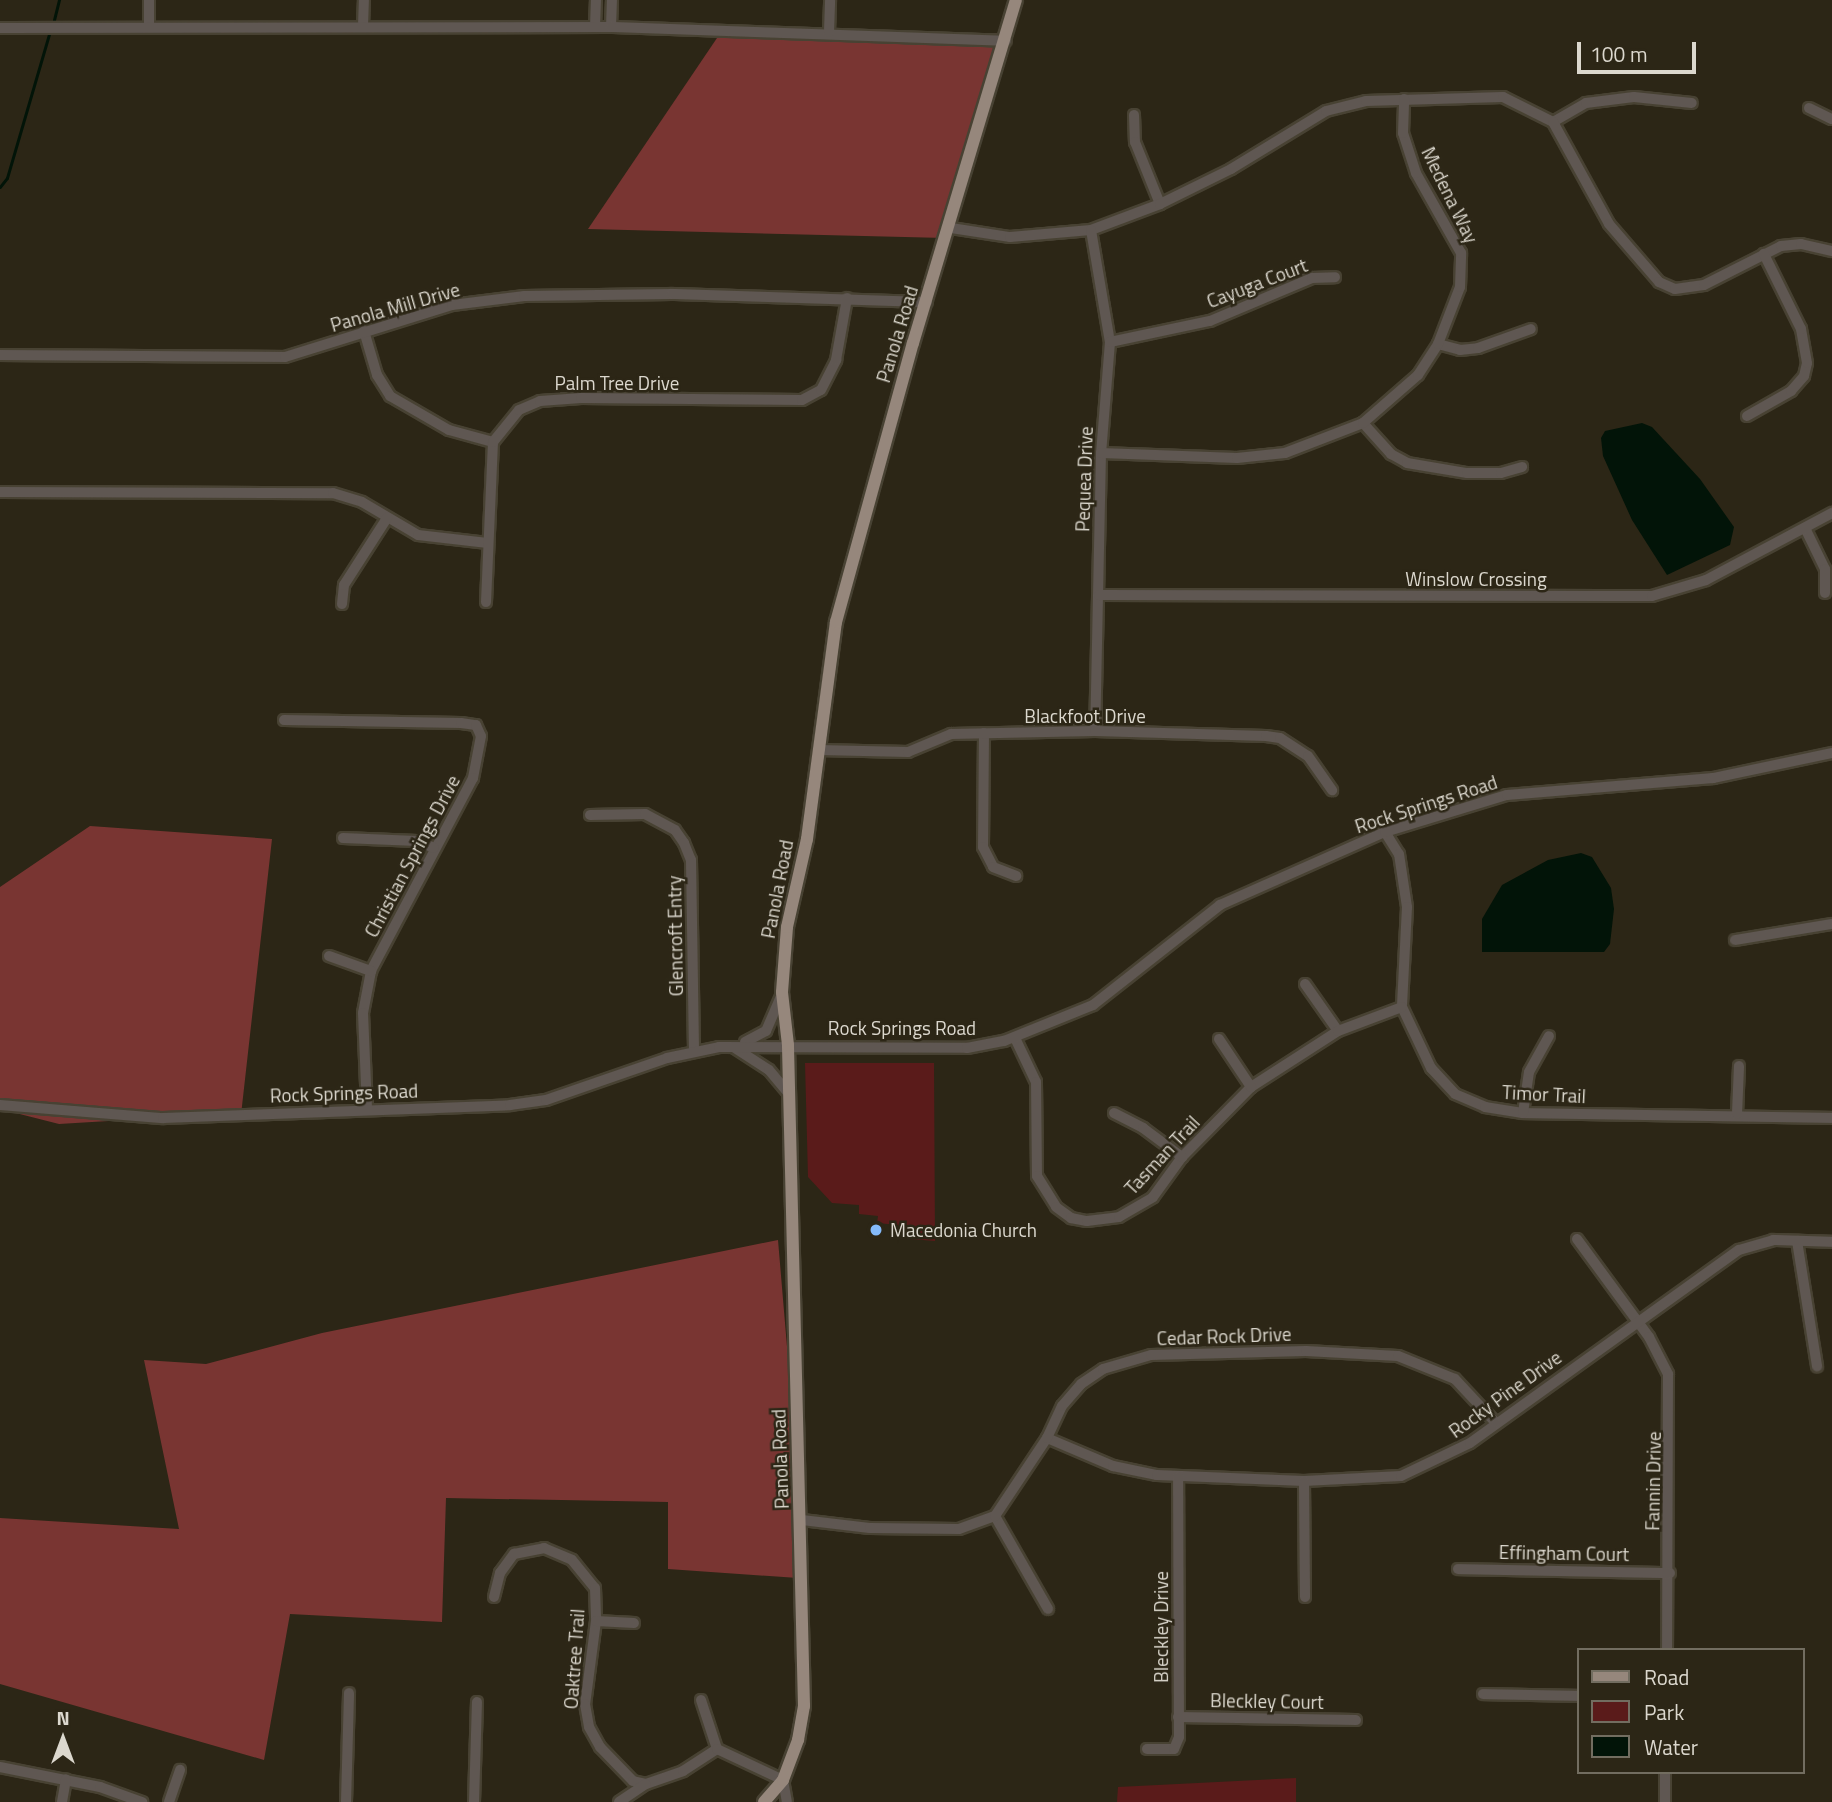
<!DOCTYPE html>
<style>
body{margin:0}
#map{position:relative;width:1832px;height:1802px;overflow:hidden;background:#2c2616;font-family:"Titillium Web",sans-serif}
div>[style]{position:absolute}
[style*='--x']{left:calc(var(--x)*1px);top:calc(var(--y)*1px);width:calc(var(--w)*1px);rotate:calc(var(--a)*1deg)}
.green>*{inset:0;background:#5a1b1a}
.forest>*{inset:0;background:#793532}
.water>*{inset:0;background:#021408}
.stream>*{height:2.5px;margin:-1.25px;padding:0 1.25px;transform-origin:1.25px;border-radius:1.25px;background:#021408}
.roads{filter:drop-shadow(2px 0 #484233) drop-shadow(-2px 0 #484233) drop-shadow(0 2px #484233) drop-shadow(0 -2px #484233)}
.minor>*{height:10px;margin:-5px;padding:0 5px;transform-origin:5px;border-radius:5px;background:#5f5752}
.major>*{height:12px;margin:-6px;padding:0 6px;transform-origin:6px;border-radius:6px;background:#96877c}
.dots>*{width:19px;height:19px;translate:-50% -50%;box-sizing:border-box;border:4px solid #2c2616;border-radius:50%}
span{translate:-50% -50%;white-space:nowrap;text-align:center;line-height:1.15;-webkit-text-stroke:5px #2c2616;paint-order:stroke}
.street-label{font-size:19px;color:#dcd8ce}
.poi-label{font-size:19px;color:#dcd8ce}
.left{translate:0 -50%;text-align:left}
.legend{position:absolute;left:1577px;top:1648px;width:228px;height:126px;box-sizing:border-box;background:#2c2616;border:2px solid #726d60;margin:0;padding:9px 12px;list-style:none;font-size:21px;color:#dcd8ce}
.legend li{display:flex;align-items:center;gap:14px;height:35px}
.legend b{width:35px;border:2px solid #726d60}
.north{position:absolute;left:28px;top:1704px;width:70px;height:70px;-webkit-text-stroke:5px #2c2616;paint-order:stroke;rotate:0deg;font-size:19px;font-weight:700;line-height:28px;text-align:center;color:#dcd8ce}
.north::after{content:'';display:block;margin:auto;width:24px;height:32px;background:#dcd8ce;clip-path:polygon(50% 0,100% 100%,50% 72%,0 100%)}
.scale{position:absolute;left:1577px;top:42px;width:119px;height:32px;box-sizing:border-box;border:4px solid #dcd8ce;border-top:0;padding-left:9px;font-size:21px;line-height:24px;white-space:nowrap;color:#dcd8ce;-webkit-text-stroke:5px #2c2616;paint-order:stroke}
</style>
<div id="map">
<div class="green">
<div style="clip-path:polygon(805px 1063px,934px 1063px,935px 1241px,898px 1238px,898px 1225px,877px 1223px,878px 1216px,859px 1214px,859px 1205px,832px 1203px,808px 1177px)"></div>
<div style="clip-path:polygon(1296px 1778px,1296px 1802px,1117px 1802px,1118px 1787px)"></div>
</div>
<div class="forest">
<div style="clip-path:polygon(1007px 33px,945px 238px,588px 229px,717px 38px)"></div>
<div style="clip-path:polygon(90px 826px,272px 839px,241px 1115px,183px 1124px,125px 1120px,59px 1124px,0 1109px,0 887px)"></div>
<div style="clip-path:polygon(778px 1240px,802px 1524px,798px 1578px,668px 1569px,668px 1502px,446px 1498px,442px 1622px,290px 1614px,264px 1760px,0 1684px,0 1518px,179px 1529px,144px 1360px,206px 1364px,322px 1333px)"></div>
</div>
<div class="water">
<div style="clip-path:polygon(1642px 423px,1652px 427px,1700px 479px,1734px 527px,1730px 545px,1667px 575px,1632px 520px,1603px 456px,1601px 438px,1605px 431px)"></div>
<div style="clip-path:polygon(1581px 853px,1592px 857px,1611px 888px,1614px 909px,1610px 944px,1604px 952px,1482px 952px,1482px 919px,1502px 885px,1548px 860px)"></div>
</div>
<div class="stream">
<div style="--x:54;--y:20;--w:21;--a:-76"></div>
<div style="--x:0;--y:187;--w:11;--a:-52"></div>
<div style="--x:7;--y:178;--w:150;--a:-73.7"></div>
</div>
<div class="roads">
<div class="minor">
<div style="--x:149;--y:0;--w:26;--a:90"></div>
<div style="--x:363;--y:26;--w:26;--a:-88"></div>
<div style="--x:595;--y:27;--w:27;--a:-88"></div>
<div style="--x:611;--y:27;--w:27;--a:-88"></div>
<div style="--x:0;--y:28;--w:611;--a:-0.09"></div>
<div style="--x:611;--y:27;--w:395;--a:2"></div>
<div style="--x:829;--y:32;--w:32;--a:-88"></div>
<div style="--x:1809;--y:108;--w:25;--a:26"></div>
<div style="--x:1134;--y:115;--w:27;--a:88"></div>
<div style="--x:1135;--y:142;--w:67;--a:68"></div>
<div style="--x:1553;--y:122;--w:38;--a:-30"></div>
<div style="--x:1586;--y:103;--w:48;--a:-7.1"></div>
<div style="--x:1634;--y:97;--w:58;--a:5.9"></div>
<div style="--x:951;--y:228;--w:60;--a:8.7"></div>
<div style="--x:1010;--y:237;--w:81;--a:-4.9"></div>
<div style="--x:1091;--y:230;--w:74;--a:-20.6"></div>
<div style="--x:1160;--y:204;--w:79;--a:-26.2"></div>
<div style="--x:1231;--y:169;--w:111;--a:-31.4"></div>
<div style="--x:1326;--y:111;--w:41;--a:-14"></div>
<div style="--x:1366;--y:101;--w:137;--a:-1.7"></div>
<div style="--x:1503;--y:97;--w:56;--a:26.6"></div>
<div style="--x:1553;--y:122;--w:116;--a:61.2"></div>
<div style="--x:1609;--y:224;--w:77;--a:49.2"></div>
<div style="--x:1659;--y:282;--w:17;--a:24"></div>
<div style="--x:1675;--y:289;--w:29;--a:-8"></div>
<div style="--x:1704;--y:285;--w:86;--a:-26.9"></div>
<div style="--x:1781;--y:246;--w:20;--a:-6"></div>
<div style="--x:1801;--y:244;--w:32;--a:13"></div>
<div style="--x:1091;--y:230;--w:114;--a:80.4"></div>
<div style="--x:1110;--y:342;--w:111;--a:94.6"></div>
<div style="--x:1101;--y:453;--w:278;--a:91.2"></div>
<div style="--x:364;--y:331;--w:46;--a:73.5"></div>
<div style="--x:377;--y:375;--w:25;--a:58"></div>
<div style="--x:390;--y:396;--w:68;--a:30"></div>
<div style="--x:449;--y:430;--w:46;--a:15.3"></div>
<div style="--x:1110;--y:342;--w:102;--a:-11.9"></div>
<div style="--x:1210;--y:321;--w:111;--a:-22.9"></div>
<div style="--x:1312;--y:278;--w:23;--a:-2"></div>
<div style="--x:1438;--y:344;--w:23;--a:15"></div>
<div style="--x:1460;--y:350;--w:18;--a:-6"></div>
<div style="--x:1478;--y:348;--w:56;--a:-19.7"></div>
<div style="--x:0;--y:355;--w:285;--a:0.4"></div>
<div style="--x:285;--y:357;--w:175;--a:-17.3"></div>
<div style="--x:452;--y:305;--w:73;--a:-7.1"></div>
<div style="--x:524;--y:296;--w:148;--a:-0.8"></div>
<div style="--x:672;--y:294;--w:255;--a:1.8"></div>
<div style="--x:1747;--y:416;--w:51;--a:-29.6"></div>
<div style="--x:1791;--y:391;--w:20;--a:-49"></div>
<div style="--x:1804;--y:376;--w:13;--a:-77"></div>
<div style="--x:1807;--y:363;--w:35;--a:-100"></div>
<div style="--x:1801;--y:329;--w:84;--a:-116.3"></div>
<div style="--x:1363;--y:423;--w:42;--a:47.9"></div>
<div style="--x:1391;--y:454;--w:18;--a:29"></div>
<div style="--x:1407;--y:463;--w:61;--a:9.5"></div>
<div style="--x:1467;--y:473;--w:34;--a:0"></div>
<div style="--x:1501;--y:473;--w:22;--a:-16"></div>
<div style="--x:1101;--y:453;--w:136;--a:2.1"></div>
<div style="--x:1237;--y:458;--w:48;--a:-5.9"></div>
<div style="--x:1285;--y:453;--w:84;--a:-21"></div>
<div style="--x:1363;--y:423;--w:73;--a:-41.1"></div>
<div style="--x:1418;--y:375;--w:37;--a:-57"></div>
<div style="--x:1438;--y:344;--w:61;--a:-68.9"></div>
<div style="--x:1460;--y:287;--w:34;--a:-88"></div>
<div style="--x:1461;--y:253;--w:92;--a:-119.4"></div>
<div style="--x:1416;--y:173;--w:42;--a:-108"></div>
<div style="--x:1403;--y:133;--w:34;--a:-88"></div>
<div style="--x:0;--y:492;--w:333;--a:0.2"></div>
<div style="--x:333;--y:493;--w:30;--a:17"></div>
<div style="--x:362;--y:502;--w:65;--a:30.5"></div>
<div style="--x:418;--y:535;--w:70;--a:6.5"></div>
<div style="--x:1805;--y:528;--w:46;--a:64"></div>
<div style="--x:1825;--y:569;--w:24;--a:90"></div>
<div style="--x:1099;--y:595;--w:553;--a:0.1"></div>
<div style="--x:1652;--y:596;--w:56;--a:-16.5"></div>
<div style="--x:1706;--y:580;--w:143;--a:-28"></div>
<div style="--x:486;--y:602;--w:160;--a:-87.5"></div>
<div style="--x:493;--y:442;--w:41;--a:-50.9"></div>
<div style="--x:519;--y:410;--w:23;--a:-23"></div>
<div style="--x:540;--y:401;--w:41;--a:-4.2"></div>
<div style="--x:581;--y:398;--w:221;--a:0.5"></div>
<div style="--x:802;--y:400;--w:21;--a:-28"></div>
<div style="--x:821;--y:390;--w:34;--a:-63"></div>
<div style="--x:836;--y:360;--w:63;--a:-79.9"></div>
<div style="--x:342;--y:604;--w:19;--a:-84"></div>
<div style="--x:344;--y:585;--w:80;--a:-57.3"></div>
<div style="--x:284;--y:720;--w:177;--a:1"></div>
<div style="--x:461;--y:723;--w:15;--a:8"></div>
<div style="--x:476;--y:725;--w:12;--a:66"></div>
<div style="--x:481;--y:736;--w:43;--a:100.8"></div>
<div style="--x:473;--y:778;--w:218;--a:117.9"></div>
<div style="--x:371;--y:971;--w:43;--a:100.8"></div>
<div style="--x:363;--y:1013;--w:96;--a:87.6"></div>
<div style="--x:984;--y:733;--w:114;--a:90.5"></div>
<div style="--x:983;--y:847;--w:22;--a:63"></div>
<div style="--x:993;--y:867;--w:25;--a:21"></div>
<div style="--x:819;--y:750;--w:89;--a:1.3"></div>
<div style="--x:908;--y:752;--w:47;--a:-22.7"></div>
<div style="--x:951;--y:734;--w:144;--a:-1.2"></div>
<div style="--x:1095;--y:731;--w:171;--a:1.7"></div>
<div style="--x:1266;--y:736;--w:14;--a:8"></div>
<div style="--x:1280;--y:738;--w:33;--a:33"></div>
<div style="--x:1308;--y:756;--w:42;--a:54.8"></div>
<div style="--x:590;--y:815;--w:55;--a:-1"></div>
<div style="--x:645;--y:814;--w:34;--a:28"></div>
<div style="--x:675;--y:830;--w:16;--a:55"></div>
<div style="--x:684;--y:843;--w:18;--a:68"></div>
<div style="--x:691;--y:860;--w:190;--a:89.1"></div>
<div style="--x:1385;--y:832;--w:26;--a:58"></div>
<div style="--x:1399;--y:854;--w:54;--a:81.4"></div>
<div style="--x:1407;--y:907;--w:100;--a:92.9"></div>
<div style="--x:1402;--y:1007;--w:68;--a:64.6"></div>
<div style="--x:1431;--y:1068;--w:35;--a:47"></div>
<div style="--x:1455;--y:1094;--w:33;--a:23"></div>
<div style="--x:1485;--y:1107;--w:38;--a:9"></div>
<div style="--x:1523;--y:1113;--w:309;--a:0.9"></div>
<div style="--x:343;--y:838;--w:74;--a:2.3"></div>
<div style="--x:417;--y:841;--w:18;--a:22"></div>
<div style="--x:1735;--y:940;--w:98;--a:-9.4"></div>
<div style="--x:329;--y:956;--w:45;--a:19.7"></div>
<div style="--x:1305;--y:984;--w:57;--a:54.9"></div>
<div style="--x:1015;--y:1038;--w:49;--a:64.5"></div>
<div style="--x:1036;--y:1082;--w:94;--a:89.4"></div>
<div style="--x:1037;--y:1176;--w:36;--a:58"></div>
<div style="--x:1056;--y:1207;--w:19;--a:36"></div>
<div style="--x:1071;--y:1218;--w:16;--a:11"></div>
<div style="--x:1087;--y:1221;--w:32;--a:-7"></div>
<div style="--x:1119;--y:1217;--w:39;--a:-30"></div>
<div style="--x:1153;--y:1197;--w:49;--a:-54.1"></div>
<div style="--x:1182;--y:1157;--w:98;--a:-45.4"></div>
<div style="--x:1251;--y:1087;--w:103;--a:-32.8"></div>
<div style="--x:1338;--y:1031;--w:68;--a:-20.6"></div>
<div style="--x:1219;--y:1039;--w:58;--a:56.3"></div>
<div style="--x:745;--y:1042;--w:24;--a:-28"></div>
<div style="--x:766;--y:1031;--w:40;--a:-66.6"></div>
<div style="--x:735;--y:1048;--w:40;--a:32.9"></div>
<div style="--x:769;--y:1070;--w:30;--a:50"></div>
<div style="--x:0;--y:1105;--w:164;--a:4.6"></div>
<div style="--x:163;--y:1118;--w:347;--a:-2.1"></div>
<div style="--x:510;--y:1105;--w:36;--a:-8"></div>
<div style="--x:546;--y:1100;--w:128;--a:-19.1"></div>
<div style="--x:667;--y:1058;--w:53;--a:-11.9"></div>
<div style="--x:719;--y:1047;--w:248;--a:0.2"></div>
<div style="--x:967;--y:1048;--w:38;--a:-11"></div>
<div style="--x:1004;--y:1041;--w:96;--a:-22"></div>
<div style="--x:1093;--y:1005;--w:162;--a:-38.2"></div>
<div style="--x:1220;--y:905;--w:180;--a:-23.9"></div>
<div style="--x:1385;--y:832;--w:127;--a:-16.9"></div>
<div style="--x:1507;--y:795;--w:207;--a:-4.7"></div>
<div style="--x:1713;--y:778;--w:122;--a:-11.9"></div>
<div style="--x:1114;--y:1113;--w:33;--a:27"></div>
<div style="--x:1143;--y:1128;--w:49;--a:36.6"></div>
<div style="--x:1523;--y:1113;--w:41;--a:-81.7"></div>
<div style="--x:1529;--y:1072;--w:41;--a:-60.9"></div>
<div style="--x:1737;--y:1114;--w:48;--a:-87.6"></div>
<div style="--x:1577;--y:1239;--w:122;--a:53.7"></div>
<div style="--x:1649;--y:1337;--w:42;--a:62.8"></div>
<div style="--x:1668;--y:1374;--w:276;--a:90.2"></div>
<div style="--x:1797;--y:1241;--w:127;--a:80.9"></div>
<div style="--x:1047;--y:1438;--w:72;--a:23"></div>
<div style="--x:1113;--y:1466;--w:45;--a:11.6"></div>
<div style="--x:1157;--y:1475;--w:147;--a:2.3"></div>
<div style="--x:1304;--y:1481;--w:97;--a:-3"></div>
<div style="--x:1401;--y:1476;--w:76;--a:-25.6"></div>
<div style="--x:1470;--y:1443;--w:331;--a:-35.7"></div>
<div style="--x:1739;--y:1250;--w:35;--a:-16"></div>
<div style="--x:1773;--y:1240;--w:59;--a:1.9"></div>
<div style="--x:1304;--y:1481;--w:116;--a:89.5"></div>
<div style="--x:995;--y:1516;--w:107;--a:60.3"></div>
<div style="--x:802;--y:1520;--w:68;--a:6.7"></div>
<div style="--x:870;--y:1528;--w:89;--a:0.6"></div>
<div style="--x:959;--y:1529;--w:38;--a:-20"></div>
<div style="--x:995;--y:1516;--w:94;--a:-56.3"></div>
<div style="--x:1047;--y:1438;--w:35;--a:-65"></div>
<div style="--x:1062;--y:1406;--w:29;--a:-49"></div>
<div style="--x:1081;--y:1384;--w:27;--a:-34"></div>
<div style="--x:1103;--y:1369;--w:50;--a:-16.3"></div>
<div style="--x:1151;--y:1355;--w:155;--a:-1.5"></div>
<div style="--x:1306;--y:1351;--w:92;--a:3.1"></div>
<div style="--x:1398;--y:1356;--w:61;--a:22"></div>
<div style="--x:1455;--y:1379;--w:59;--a:47.1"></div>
<div style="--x:1458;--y:1569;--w:212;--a:1.1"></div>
<div style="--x:494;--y:1597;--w:25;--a:-76"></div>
<div style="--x:500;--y:1573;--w:24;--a:-54"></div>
<div style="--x:514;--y:1554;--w:31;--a:-11"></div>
<div style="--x:544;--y:1548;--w:30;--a:23"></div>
<div style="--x:572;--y:1560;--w:36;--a:51"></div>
<div style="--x:595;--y:1588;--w:33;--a:88"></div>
<div style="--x:596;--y:1621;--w:84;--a:97.5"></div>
<div style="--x:585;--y:1704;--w:23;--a:80"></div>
<div style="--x:589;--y:1727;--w:23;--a:61"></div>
<div style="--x:600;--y:1747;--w:47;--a:45.9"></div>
<div style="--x:633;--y:1781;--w:13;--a:13"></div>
<div style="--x:646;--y:1784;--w:39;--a:-19"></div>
<div style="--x:683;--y:1771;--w:40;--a:-32.9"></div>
<div style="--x:596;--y:1621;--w:38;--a:3"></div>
<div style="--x:1483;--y:1694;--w:95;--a:1.2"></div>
<div style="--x:701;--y:1700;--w:52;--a:71.9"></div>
<div style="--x:1178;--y:1717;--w:178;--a:1"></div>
<div style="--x:717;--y:1749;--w:73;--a:25.2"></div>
<div style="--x:783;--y:1780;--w:22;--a:80"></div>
<div style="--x:1147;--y:1749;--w:27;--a:0"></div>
<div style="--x:1174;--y:1749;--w:13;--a:-67"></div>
<div style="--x:1179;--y:1737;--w:260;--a:-90.2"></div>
<div style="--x:0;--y:1767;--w:102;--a:11.3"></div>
<div style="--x:100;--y:1787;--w:45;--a:19.7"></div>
<div style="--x:62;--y:1802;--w:23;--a:-80"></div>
<div style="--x:169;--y:1802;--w:34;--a:-71"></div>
<div style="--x:346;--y:1802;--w:109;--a:-88.4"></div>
<div style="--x:474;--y:1802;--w:100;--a:-88.3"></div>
<div style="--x:619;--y:1802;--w:32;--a:-34"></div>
<div style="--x:1665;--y:1802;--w:30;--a:-90"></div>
</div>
<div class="major">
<div style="--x:764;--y:1802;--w:29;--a:-49"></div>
<div style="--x:783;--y:1780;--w:43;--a:-69.4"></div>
<div style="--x:798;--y:1740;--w:35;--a:-80"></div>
<div style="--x:804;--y:1706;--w:661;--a:-91.39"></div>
<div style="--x:788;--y:1045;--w:53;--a:-96.5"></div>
<div style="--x:782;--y:992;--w:65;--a:-85.6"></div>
<div style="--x:787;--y:927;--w:90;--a:-77.2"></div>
<div style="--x:807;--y:839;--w:219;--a:-82.4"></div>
<div style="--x:836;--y:622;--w:289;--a:-74.6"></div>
<div style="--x:913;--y:343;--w:358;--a:-73.3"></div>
</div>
</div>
<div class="dots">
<div style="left:876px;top:1230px;background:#85bbfb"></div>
</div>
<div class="street-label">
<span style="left:1450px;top:195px;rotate:64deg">Medena Way</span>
<span style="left:1257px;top:283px;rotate:-21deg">Cayuga Court</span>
<span style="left:395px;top:307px;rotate:-16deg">Panola Mill Drive</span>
<span style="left:897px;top:334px;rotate:-73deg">Panola Road</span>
<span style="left:617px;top:383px">Palm Tree Drive</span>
<span style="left:1084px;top:479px;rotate:-88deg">Pequea Drive</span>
<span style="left:1476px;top:579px">Winslow Crossing</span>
<span style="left:1085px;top:716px">Blackfoot Drive</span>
<span style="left:1426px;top:804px;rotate:-18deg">Rock Springs Road</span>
<span style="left:412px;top:856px;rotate:-62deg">Christian Springs Drive</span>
<span style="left:777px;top:889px;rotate:-79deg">Panola Road</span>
<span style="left:675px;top:936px;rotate:-91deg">Glencroft Entry</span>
<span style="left:902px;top:1028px">Rock Springs Road</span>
<span style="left:344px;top:1093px;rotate:-2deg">Rock Springs Road</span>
<span style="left:1544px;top:1094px;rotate:3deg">Timor Trail</span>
<span style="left:1162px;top:1155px;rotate:-47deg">Tasman Trail</span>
<span style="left:1224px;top:1336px;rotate:-2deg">Cedar Rock Drive</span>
<span style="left:1505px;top:1394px;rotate:-36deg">Rocky Pine Drive</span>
<span style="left:780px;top:1459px;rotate:-92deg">Panola Road</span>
<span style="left:1653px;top:1481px;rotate:-89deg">Fannin Drive</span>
<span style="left:1564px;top:1553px;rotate:1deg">Effingham Court</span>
<span style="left:1161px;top:1627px;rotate:-90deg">Bleckley Drive</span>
<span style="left:574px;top:1659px;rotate:-86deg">Oaktree Trail</span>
<span style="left:1267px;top:1701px;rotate:1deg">Bleckley Court</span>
</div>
<div class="poi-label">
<span class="left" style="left:890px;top:1230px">Macedonia Church</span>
</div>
<ul class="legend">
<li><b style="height:9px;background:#96877c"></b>Road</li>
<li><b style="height:19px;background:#5a1b1a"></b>Park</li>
<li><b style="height:19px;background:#021408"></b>Water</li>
</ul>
<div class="north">N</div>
<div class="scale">100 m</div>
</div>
